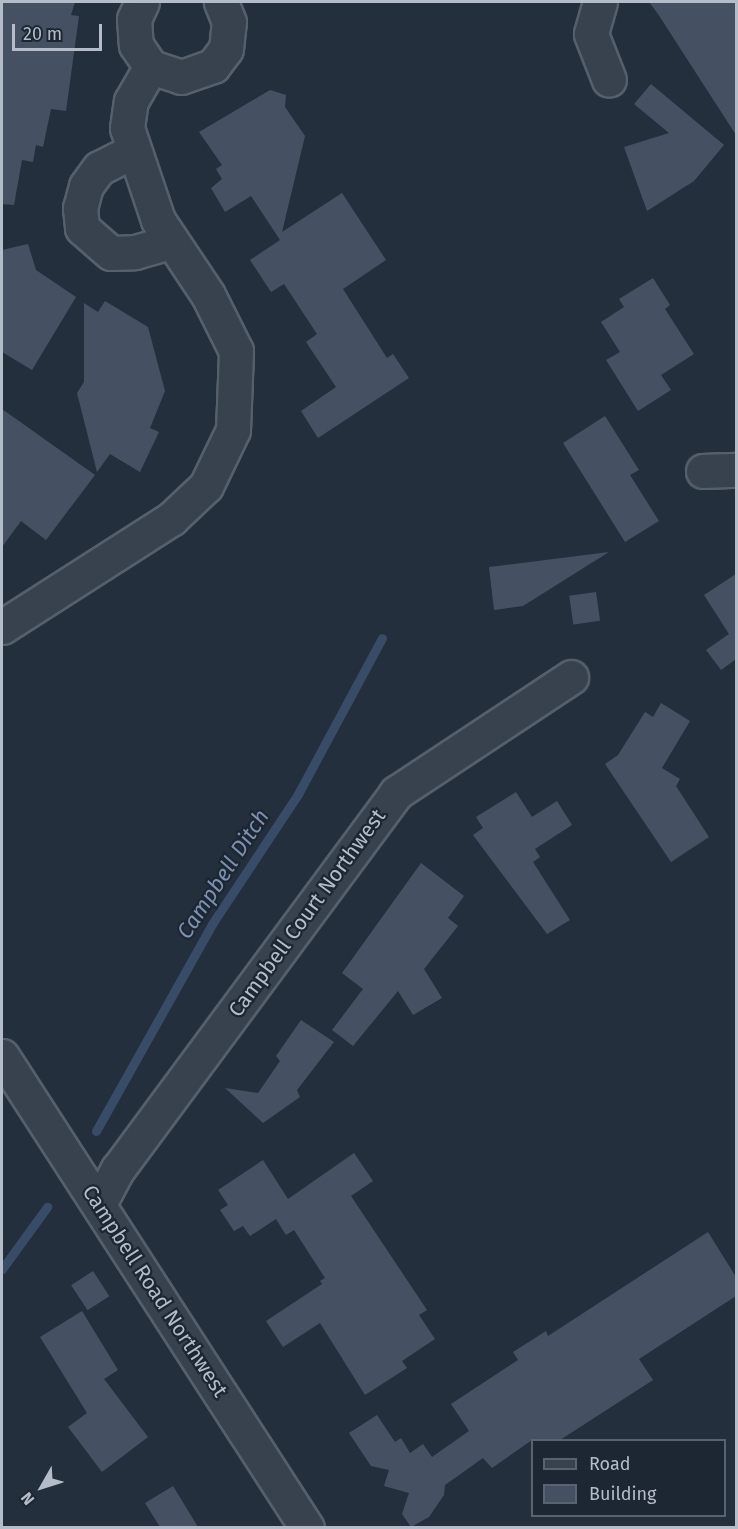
<!DOCTYPE html>
<style>
body{margin:0}
#map{position:relative;width:738px;height:1529px;overflow:hidden;background:#242f3e;font-family:"Fira Sans",sans-serif}
div>[style]{position:absolute}
[style*='--x']{left:calc(var(--x)*1px);top:calc(var(--y)*1px);width:calc(var(--w)*1px);rotate:calc(var(--a)*1deg)}
.stream>*{height:9px;margin:-4.5px;padding:0 4.5px;transform-origin:4.5px;border-radius:4.5px;background:#394c67}
.building>*{inset:0;background:#455162;transform-origin:0 0}
.roads{filter:drop-shadow(2px 0 #565f6c) drop-shadow(-2px 0 #565f6c) drop-shadow(0 2px #565f6c) drop-shadow(0 -2px #565f6c)}
.street>*{height:33px;margin:-16.5px;padding:0 16.5px;transform-origin:16.5px;border-radius:16.5px;background:#38414e}
span{translate:-50% -50%;white-space:nowrap;text-align:center;line-height:1.15;-webkit-text-stroke:4.5px #1d2633;paint-order:stroke}
.street-label{font-size:21px;color:#b4bcc9}
.water-label{font-size:22px;color:#7c92b1;font-style:italic}
.frame{position:absolute;inset:0;border:3px solid #b4bcc9;pointer-events:none}
.legend{position:absolute;left:531px;top:1439px;width:195px;height:78px;box-sizing:border-box;background:#1d2633;border:2px solid #59626f;margin:0;padding:8px 10px;list-style:none;font-size:18px;color:#b4bcc9}
.legend li{display:flex;align-items:center;gap:12px;height:30px}
.legend b{width:30px;border:2px solid #59626f}
.north{position:absolute;left:12px;top:1457px;width:60px;height:60px;-webkit-text-stroke:4px #1d2633;paint-order:stroke;rotate:231deg;font-size:16px;font-weight:700;line-height:24px;text-align:center;color:#b4bcc9}
.north::after{content:'';display:block;margin:auto;width:21px;height:27px;background:#b4bcc9;clip-path:polygon(50% 0,100% 100%,50% 72%,0 100%)}
.scale{position:absolute;left:12px;top:24px;width:90px;height:27px;box-sizing:border-box;border:3px solid #b4bcc9;border-top:0;padding-left:8px;font-size:18px;line-height:21px;white-space:nowrap;color:#b4bcc9;-webkit-text-stroke:4px #1d2633;paint-order:stroke}
</style>
<div id="map">
<div class="stream">
<div style="--x:96;--y:1131;--w:237;--a:-60.7"></div>
<div style="--x:212;--y:924;--w:156;--a:-56.5"></div>
<div style="--x:298;--y:794;--w:177;--a:-61.7"></div>
<div style="--x:2;--y:1269;--w:77;--a:-54"></div>
</div>
<div class="building">
<div style="clip-path:polygon(2px 2px,75px 2px,71px 15px,79px 16px,66px 111px,51px 109px,43px 147px,36px 145px,33px 162px,22px 160px,14px 205px,2px 204px)"></div>
<div style="clip-path:polygon(649px 2px,736px 2px,736px 135px,658px 14px)"></div>
<div style="clip-path:polygon(651px 84px,724px 145px,694px 181px,647px 211px,624px 147px,669px 133px,634px 104px)"></div>
<div style="clip-path:polygon(270px 90px,286px 95px,285px 107px,305px 136px,282px 232px,342px 193px,386px 260px,343px 289px,387px 358px,393px 354px,409px 378px,318px 438px,301px 411px,336px 387px,306px 342px,317px 334px,284px 284px,271px 292px,250px 260px,280px 240px,251px 196px,225px 212px,211px 188px,222px 179px,216px 169px,222px 165px,199px 132px)"></div>
<div style="clip-path:polygon(28px 244px,36px 270px,76px 297px,32px 370px,2px 352px,2px 250px)"></div>
<div style="clip-path:polygon(653px 278px,670px 305px,665px 309px,694px 354px,661px 375px,671px 390px,638px 411px,606px 360px,620px 352px,601px 322px,624px 307px,619px 299px)"></div>
<div style="clip-path:polygon(105px 301px,148px 327px,165px 391px,150px 428px,159px 432px,140px 472px,110px 454px,97px 472px,77px 393px,84px 382px,84px 303px,98px 312px)"></div>
<div style="clip-path:polygon(2px 409px,95px 475px,46px 540px,21px 521px,2px 547px)"></div>
<div style="clip-path:polygon(605px 416px,639px 470px,630px 475px,659px 521px,625px 542px,563px 443px)"></div>
<div style="clip-path:polygon(609px 552px,523px 606px,494px 610px,489px 567px)"></div>
<div style="clip-path:polygon(736px 574px,736px 659px,721px 670px,706px 650px,729px 634px,704px 595px)"></div>
<div style="left:596px;top:592px;width:29px;height:27px;rotate:82deg"></div>
<div style="clip-path:polygon(661px 703px,690px 721px,662px 768px,680px 779px,676px 786px,709px 837px,671px 862px,605px 764px,618px 755px,645px 712px,653px 717px)"></div>
<div style="clip-path:polygon(516px 792px,532px 817px,557px 801px,572px 825px,535px 849px,540px 857px,533px 862px,570px 920px,547px 934px,473px 835px,483px 828px,476px 817px)"></div>
<div style="clip-path:polygon(421px 863px,464px 896px,448px 918px,458px 926px,424px 969px,442px 998px,413px 1015px,398px 991px,353px 1046px,332px 1030px,363px 989px,342px 973px)"></div>
<div style="clip-path:polygon(301px 1020px,334px 1042px,297px 1090px,300px 1097px,263px 1123px,225px 1088px,258px 1093px,280px 1061px,276px 1056px)"></div>
<div style="clip-path:polygon(354px 1153px,373px 1181px,351px 1196px,427px 1310px,419px 1315px,435px 1339px,402px 1361px,407px 1368px,365px 1395px,320px 1323px,283px 1347px,266px 1321px,322px 1284px,320px 1281px,325px 1278px,294px 1230px,286px 1235px,276px 1219px,250px 1236px,243px 1226px,234px 1231px,220px 1210px,228px 1205px,218px 1190px,263px 1160px,288px 1199px)"></div>
<div style="clip-path:polygon(708px 1232px,736px 1277px,736px 1296px,639px 1359px,653px 1380px,560px 1440px,532px 1440px,492px 1468px,483px 1458px,445px 1485px,444px 1495px,429px 1517px,411px 1527px,402px 1514px,409px 1493px,384px 1486px,389px 1470px,371px 1466px,349px 1433px,377px 1415px,395px 1442px,401px 1438px,410px 1453px,423px 1444px,432px 1457px,469px 1431px,451px 1404px,518px 1360px,513px 1352px,546px 1331px,548px 1336px)"></div>
<div style="left:93px;top:1271px;width:30px;height:26px;rotate:57deg"></div>
<div style="clip-path:polygon(82px 1311px,118px 1370px,104px 1379px,148px 1437px,102px 1472px,68px 1427px,87px 1413px,40px 1337px)"></div>
<div style="clip-path:polygon(173px 1486px,198px 1527px,160px 1527px,145px 1503px)"></div>
</div>
<div class="roads">
<div class="street">
<div style="--x:142;--y:2;--w:19;--a:115"></div>
<div style="--x:134;--y:19;--w:26;--a:86"></div>
<div style="--x:136;--y:45;--w:27;--a:56"></div>
<div style="--x:151;--y:67;--w:32;--a:18"></div>
<div style="--x:181;--y:77;--w:34;--a:-19"></div>
<div style="--x:213;--y:66;--w:21;--a:-53"></div>
<div style="--x:226;--y:49;--w:27;--a:-84"></div>
<div style="--x:229;--y:22;--w:22;--a:-112"></div>
<div style="--x:600;--y:2;--w:33;--a:106"></div>
<div style="--x:591;--y:34;--w:49;--a:68.6"></div>
<div style="--x:133;--y:151;--w:38;--a:153"></div>
<div style="--x:99;--y:168;--w:22;--a:126"></div>
<div style="--x:86;--y:186;--w:23;--a:105"></div>
<div style="--x:80;--y:208;--w:20;--a:84"></div>
<div style="--x:82;--y:228;--w:38;--a:41"></div>
<div style="--x:111;--y:253;--w:24;--a:-2"></div>
<div style="--x:135;--y:252;--w:37;--a:-16"></div>
<div style="--x:703;--y:471;--w:33;--a:-2"></div>
<div style="--x:2;--y:627;--w:201;--a:-32.6"></div>
<div style="--x:171;--y:519;--w:48;--a:-43.3"></div>
<div style="--x:206;--y:486;--w:62;--a:-64.3"></div>
<div style="--x:233;--y:430;--w:79;--a:-87.8"></div>
<div style="--x:236;--y:351;--w:63;--a:-116.6"></div>
<div style="--x:208;--y:295;--w:90;--a:-123.7"></div>
<div style="--x:158;--y:220;--w:97;--a:-108.6"></div>
<div style="--x:127;--y:128;--w:27;--a:-82"></div>
<div style="--x:131;--y:101;--w:39;--a:-60"></div>
<div style="--x:2;--y:1056;--w:562;--a:57.13"></div>
<div style="--x:99;--y:1204;--w:40;--a:-62"></div>
<div style="--x:118;--y:1169;--w:468;--a:-53.5"></div>
<div style="--x:396;--y:793;--w:210;--a:-33.5"></div>
</div>
</div>
<div class="street-label">
<span style="left:307px;top:913px;rotate:-54deg">Campbell Court Northwest</span>
<span style="left:155px;top:1291px;rotate:57deg">Campbell Road Northwest</span>
</div>
<div class="water-label">
<span style="left:223px;top:874px;rotate:-57deg">Campbell Ditch</span>
</div>
<div class="frame"></div>
<ul class="legend">
<li><b style="height:8px;background:#38414e"></b>Road</li>
<li><b style="height:16px;background:#455162"></b>Building</li>
</ul>
<div class="north">N</div>
<div class="scale">20 m</div>
</div>
